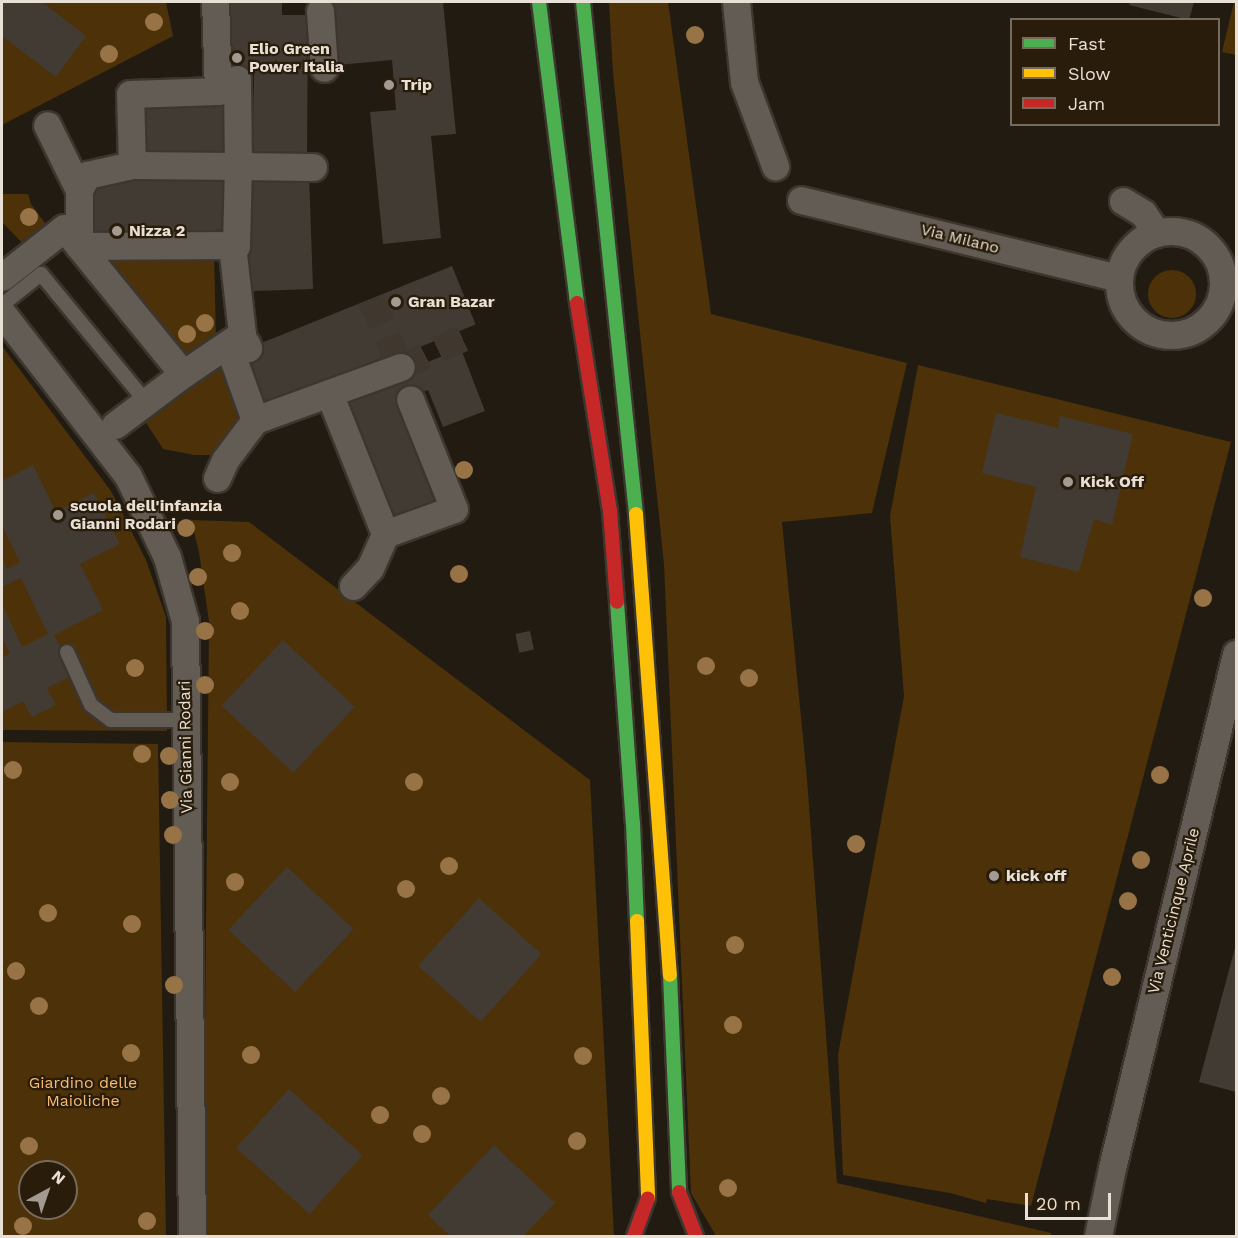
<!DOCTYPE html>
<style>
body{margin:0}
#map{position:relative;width:1238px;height:1238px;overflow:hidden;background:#221b12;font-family:"Work Sans",sans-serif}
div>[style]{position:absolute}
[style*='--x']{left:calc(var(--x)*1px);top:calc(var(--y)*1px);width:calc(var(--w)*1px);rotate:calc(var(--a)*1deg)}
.green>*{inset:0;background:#4c3109}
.round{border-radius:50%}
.building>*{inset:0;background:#423b34;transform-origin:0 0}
.street-tunnel>*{height:27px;margin-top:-13.5px;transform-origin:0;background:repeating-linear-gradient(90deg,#40382f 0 27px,transparent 0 41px)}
.roads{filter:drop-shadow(2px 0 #3c362f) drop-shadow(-2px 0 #3c362f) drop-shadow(0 2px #3c362f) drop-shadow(0 -2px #3c362f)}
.lane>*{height:14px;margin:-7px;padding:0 7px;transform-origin:7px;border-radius:7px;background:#625c54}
.street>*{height:27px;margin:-13.5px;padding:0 13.5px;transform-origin:13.5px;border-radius:13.5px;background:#625c54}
.street>.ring{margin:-13.5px;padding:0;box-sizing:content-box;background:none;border:27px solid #625c54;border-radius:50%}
.fast>*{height:14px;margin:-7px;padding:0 7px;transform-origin:7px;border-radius:7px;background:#4caf50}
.slow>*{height:14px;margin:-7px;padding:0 7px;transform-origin:7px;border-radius:7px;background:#ffc107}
.jam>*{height:14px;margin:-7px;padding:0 7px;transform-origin:7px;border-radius:7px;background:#c62828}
.trees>*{width:18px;height:18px;margin:-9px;border-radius:50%;background:#977346}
.dots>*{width:16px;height:16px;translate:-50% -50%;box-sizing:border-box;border:3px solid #291c0b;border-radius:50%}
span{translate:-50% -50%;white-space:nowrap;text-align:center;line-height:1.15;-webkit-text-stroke:4.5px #291c0b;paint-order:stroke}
.poi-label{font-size:16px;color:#e8dfd5;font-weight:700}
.left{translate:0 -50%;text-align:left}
.street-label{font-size:16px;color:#e8dfd5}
.park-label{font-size:16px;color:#f6bb71}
.frame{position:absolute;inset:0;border:3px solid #e8dfd5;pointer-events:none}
.legend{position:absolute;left:1010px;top:18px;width:210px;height:108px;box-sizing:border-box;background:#291c0b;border:2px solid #756a5c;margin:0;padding:8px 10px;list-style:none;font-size:18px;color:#e8dfd5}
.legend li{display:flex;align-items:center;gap:12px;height:30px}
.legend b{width:30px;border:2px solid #756a5c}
.north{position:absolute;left:18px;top:1160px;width:60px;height:60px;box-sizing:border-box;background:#291c0b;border:2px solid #756a5c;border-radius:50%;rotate:40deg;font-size:16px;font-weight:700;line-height:24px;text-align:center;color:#e8dfd5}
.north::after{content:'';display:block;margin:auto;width:21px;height:27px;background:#a39a91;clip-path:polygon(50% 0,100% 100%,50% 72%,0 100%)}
.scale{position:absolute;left:1025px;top:1193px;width:86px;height:27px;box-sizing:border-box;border:3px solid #e8dfd5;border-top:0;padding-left:8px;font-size:18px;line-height:21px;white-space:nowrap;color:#e8dfd5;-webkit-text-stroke:4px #291c0b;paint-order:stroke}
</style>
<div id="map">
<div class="green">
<div style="clip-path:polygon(2px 2px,166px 2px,173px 36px,2px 125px)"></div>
<div style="clip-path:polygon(609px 2px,668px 2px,711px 314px,907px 363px,872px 513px,782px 522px,807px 779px,837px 1183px,1051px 1233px,1051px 1236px,716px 1236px,691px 1193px,664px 564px,613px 73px)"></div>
<div style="clip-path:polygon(1234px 2px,1236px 2px,1236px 55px,1222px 52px)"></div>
<div style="clip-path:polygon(2px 194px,28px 194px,31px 204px,50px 230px,27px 248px,2px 222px)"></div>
<div style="clip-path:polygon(214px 253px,216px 339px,185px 362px,96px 255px)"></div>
<div class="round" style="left:1148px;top:270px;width:48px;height:48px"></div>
<div style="clip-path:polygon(2px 346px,111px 491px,146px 560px,166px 617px,167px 731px,2px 730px)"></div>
<div style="clip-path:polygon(222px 357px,248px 413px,218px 455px,194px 455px,163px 449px,143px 418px)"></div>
<div style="clip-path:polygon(918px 365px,1231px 442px,1031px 1206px,987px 1199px,986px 1203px,950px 1193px,843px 1175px,838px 1055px,904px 696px,890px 516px)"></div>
<div style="clip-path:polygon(191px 520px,249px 522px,590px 780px,614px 1236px,203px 1236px,209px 622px,199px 552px)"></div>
<div style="clip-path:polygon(evenodd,2px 742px,158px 744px,166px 1236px,2px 1236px,2px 742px,30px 1172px,66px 1172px,66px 1208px,30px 1208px,30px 1172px)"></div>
</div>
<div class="building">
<div style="clip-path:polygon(2px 2px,45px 2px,43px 3px,86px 36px,56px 77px,2px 36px)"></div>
<div style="clip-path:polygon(218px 2px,282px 2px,282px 15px,308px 15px,307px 160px,253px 158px,254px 71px,222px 70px)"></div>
<div style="clip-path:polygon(332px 2px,443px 2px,456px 134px,431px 136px,441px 238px,383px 244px,370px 112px,396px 110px,392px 60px,338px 65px)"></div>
<div style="clip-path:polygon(1130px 2px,1194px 2px,1189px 20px,1129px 5px)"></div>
<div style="left:134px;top:102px;width:91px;height:53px;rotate:1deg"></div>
<div style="left:231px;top:173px;width:56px;height:144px;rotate:87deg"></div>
<div style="left:309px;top:174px;width:115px;height:66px;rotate:88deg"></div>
<div style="left:452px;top:266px;width:63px;height:235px;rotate:68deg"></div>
<div style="clip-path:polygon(461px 349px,485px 411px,443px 427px,428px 390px,406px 399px,447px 505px,386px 529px,335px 398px)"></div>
<div style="clip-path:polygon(996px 413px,1058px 428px,1060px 416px,1133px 434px,1112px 525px,1094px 519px,1079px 572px,1020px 557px,1036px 487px,982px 473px)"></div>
<div style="clip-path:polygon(33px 465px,56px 512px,94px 493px,120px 544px,80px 564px,103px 610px,54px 635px,74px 675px,47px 688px,56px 705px,32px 717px,23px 701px,2px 712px,2px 658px,10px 653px,2px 638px,2px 604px,22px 647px,48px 634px,21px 578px,2px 587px,2px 557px,7px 569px,20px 562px,2px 526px,2px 481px)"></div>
<div style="left:530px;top:631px;width:19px;height:15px;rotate:78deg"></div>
<div style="left:283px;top:640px;width:98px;height:90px;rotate:43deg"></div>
<div style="left:287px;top:867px;width:91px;height:86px;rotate:43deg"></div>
<div style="left:479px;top:898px;width:84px;height:91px;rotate:42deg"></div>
<div style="clip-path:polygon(1236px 944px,1236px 1092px,1199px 1082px)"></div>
<div style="left:289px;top:1089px;width:99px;height:79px;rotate:42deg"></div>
<div style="clip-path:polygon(494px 1145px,555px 1203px,523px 1236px,450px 1236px,428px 1215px)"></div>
</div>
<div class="street-tunnel">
<div style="--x:371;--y:299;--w:74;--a:66.2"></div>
<div style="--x:401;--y:367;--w:80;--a:-25.3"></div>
</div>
<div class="roads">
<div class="lane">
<div style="--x:2;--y:305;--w:50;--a:-38.5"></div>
<div style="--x:41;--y:274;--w:166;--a:50.6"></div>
<div style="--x:67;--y:652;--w:58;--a:65.6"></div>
<div style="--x:91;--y:705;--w:25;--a:37"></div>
<div style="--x:111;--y:720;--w:75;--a:0"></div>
</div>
<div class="street">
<div style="--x:736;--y:2;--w:80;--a:84.3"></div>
<div style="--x:744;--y:82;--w:90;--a:69.7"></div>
<div style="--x:320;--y:11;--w:57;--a:86"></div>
<div style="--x:132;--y:165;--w:106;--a:0.5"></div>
<div style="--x:238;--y:166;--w:87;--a:-90.7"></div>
<div style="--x:79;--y:190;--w:17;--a:-62"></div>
<div style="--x:87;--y:175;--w:46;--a:-12.5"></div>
<div style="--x:132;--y:165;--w:71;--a:-91.6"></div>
<div style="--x:130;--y:94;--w:88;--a:-2"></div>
<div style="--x:218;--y:91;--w:89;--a:-91.9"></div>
<div style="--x:801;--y:200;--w:327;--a:13.8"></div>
<div style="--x:1123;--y:201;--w:23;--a:31"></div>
<div style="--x:1143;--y:213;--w:14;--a:56"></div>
<div style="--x:1151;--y:225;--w:9;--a:77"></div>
<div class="ring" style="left:1119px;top:231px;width:77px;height:77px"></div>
<div style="--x:2;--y:277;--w:79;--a:-38.3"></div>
<div style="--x:64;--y:228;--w:23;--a:50"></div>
<div style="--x:79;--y:246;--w:56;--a:-90"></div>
<div style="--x:79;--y:190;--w:72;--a:-116.2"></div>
<div style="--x:2;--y:313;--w:206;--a:52.3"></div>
<div style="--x:128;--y:476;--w:90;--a:64.3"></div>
<div style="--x:167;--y:557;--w:66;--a:74.3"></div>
<div style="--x:185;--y:621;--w:615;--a:89.35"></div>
<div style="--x:183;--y:374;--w:165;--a:-129.1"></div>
<div style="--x:79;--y:246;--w:153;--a:-0.4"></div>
<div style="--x:329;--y:393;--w:152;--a:68.3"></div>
<div style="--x:385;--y:534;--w:73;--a:-19.9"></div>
<div style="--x:454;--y:509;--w:118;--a:-111.8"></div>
<div style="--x:255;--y:420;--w:155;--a:-20"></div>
<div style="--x:115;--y:425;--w:85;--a:-36.9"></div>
<div style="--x:183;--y:374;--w:71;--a:-34.1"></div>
<div style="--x:242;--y:334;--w:90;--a:-96.4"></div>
<div style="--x:232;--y:245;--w:4;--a:14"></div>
<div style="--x:236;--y:246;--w:80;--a:-88.6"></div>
<div style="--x:238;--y:166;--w:75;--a:0.8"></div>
<div style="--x:217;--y:478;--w:20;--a:-66"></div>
<div style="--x:225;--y:460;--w:50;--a:-53.1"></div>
<div style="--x:255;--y:420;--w:74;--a:-109.7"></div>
<div style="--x:230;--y:350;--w:18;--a:-6"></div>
<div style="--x:248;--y:348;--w:5;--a:-112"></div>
<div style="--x:353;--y:586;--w:25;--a:-47"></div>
<div style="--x:370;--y:568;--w:37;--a:-66"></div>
<div style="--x:1098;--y:1236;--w:69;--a:-78.4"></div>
<div style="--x:1112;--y:1168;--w:529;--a:-76.44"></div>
</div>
<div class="fast">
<div style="--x:539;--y:2;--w:303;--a:82.8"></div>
<div style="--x:583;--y:2;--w:515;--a:84.09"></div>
<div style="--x:617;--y:602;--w:222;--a:85.9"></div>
<div style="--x:633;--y:823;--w:98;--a:87.7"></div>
<div style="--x:670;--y:975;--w:217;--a:87.6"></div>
</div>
<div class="slow">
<div style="--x:636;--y:514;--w:462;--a:85.8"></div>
<div style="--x:637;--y:921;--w:277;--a:87.7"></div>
</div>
<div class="jam">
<div style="--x:577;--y:303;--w:211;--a:81"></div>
<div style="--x:610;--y:511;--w:91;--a:85.6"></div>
<div style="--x:679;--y:1192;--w:47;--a:68.9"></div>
<div style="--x:634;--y:1236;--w:40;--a:-69.8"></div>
</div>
</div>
<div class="trees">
<div style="left:154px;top:22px"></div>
<div style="left:695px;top:35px"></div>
<div style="left:109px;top:54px"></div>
<div style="left:29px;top:217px"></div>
<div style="left:205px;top:323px"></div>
<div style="left:187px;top:334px"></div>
<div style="left:464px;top:470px"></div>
<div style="left:186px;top:528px"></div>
<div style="left:232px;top:553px"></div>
<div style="left:459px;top:574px"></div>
<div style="left:198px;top:577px"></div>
<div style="left:1203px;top:598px"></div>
<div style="left:240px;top:611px"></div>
<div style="left:205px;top:631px"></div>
<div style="left:706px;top:666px"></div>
<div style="left:135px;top:668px"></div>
<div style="left:749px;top:678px"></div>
<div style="left:205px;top:685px"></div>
<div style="left:142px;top:754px"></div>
<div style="left:169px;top:756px"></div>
<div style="left:13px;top:770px"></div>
<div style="left:1160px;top:775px"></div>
<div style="left:230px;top:782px"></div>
<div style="left:414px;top:782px"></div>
<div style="left:170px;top:800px"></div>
<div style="left:173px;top:835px"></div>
<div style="left:856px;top:844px"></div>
<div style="left:1141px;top:860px"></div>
<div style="left:449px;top:866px"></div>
<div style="left:235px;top:882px"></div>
<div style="left:406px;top:889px"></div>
<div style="left:1128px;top:901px"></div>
<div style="left:48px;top:913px"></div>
<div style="left:132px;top:924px"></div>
<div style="left:735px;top:945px"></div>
<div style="left:16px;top:971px"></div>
<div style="left:1112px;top:977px"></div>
<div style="left:174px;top:985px"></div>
<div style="left:39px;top:1006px"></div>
<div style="left:733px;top:1025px"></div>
<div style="left:131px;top:1053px"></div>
<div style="left:251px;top:1055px"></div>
<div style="left:583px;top:1056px"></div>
<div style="left:441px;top:1096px"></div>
<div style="left:380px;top:1115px"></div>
<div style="left:422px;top:1134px"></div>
<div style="left:577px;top:1141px"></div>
<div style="left:29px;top:1146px"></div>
<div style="left:728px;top:1188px"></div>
<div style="left:147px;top:1221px"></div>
<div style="left:23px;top:1226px"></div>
</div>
<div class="dots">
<div style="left:237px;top:58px;background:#a39a91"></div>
<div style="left:389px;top:85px;background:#a39a91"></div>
<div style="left:117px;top:231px;background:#a39a91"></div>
<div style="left:396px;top:302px;background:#a39a91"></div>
<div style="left:1068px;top:482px;background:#a39a91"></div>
<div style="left:58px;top:515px;background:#a39a91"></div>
<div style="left:994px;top:876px;background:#a39a91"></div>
</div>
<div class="poi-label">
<span class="left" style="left:249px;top:58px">Elio Green<br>Power Italia</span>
<span class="left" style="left:401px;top:85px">Trip</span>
<span class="left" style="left:129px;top:231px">Nizza 2</span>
<span class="left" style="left:408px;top:302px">Gran Bazar</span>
<span class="left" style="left:1080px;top:482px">Kick Off</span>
<span class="left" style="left:70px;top:515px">scuola dell'infanzia<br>Gianni Rodari</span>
<span class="left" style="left:1006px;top:876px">kick off</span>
</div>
<div class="street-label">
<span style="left:960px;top:239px;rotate:14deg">Via Milano</span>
<span style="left:186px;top:747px;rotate:-91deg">Via Gianni Rodari</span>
<span style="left:1174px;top:911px;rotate:-76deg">Via Venticinque Aprile</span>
</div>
<div class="park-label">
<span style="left:83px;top:1092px">Giardino delle<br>Maioliche</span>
</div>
<div class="frame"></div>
<ul class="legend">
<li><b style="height:8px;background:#4caf50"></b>Fast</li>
<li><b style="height:8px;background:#ffc107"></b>Slow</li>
<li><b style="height:8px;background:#c62828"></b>Jam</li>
</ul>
<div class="north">N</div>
<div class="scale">20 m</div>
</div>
